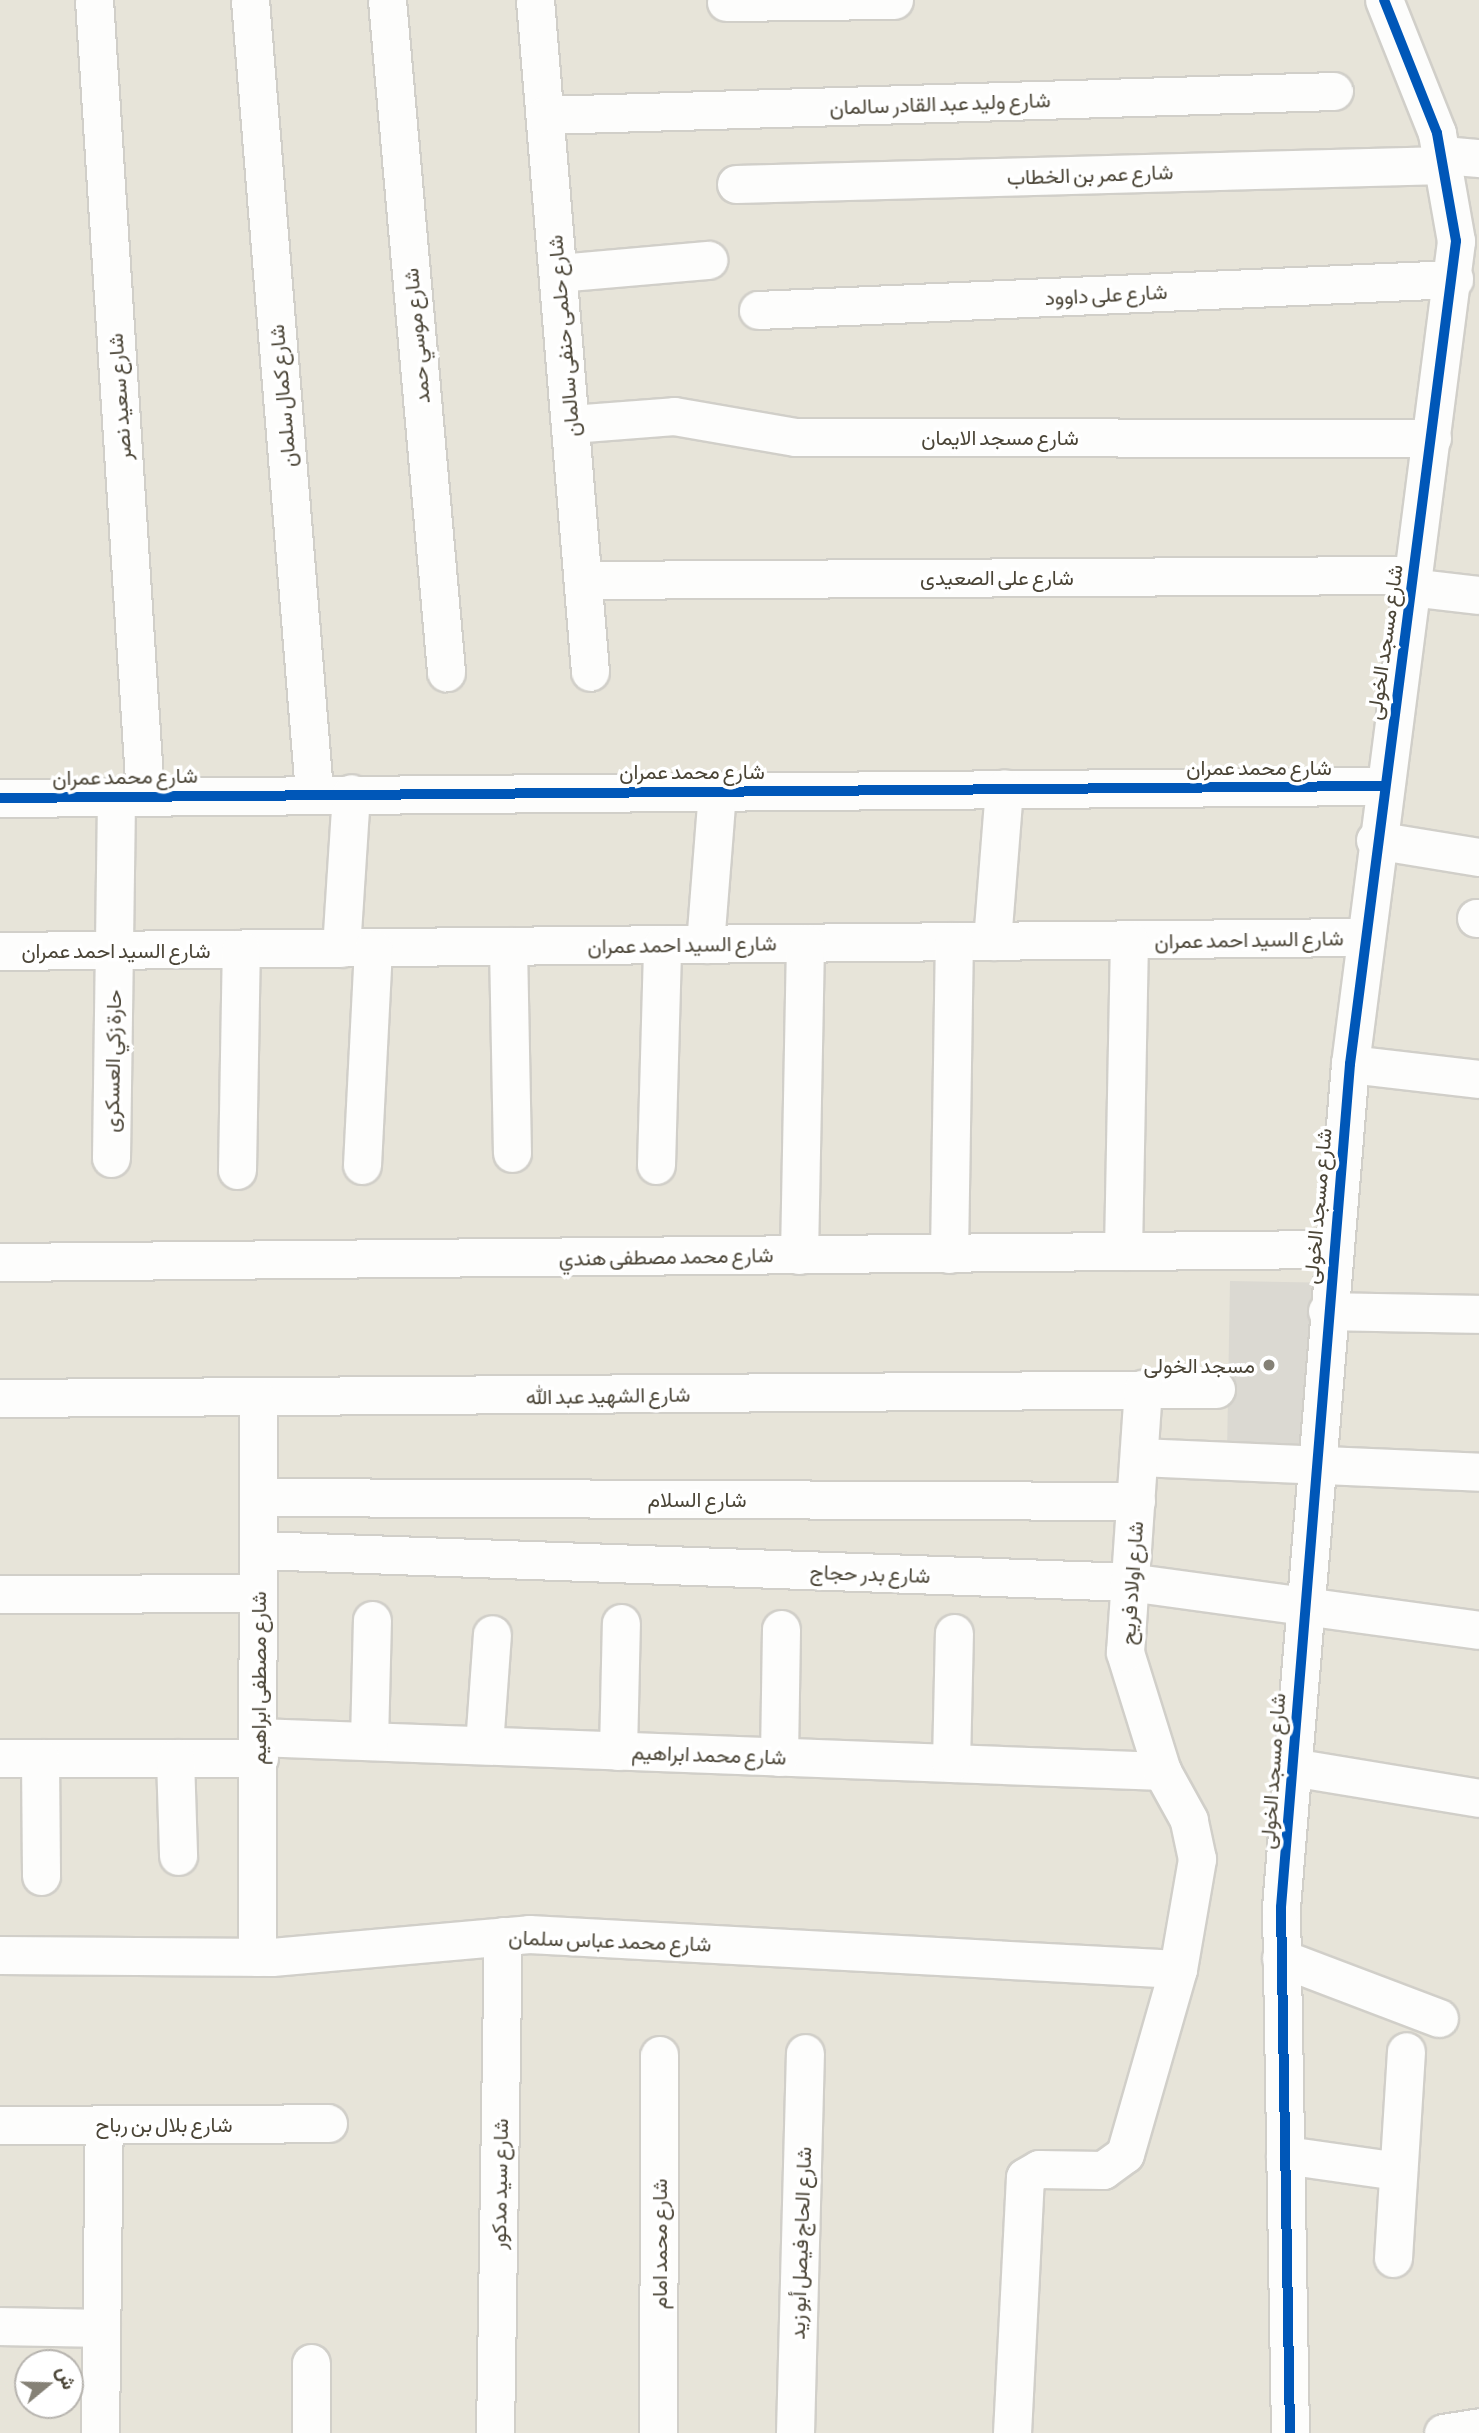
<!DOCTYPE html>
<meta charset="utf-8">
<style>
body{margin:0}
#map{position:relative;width:1479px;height:2433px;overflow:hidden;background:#f3f2ec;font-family:"Asap Condensed",Vazirmatn,sans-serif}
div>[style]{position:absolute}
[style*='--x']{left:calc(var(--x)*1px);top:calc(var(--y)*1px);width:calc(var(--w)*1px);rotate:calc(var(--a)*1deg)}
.residential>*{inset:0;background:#e7e4d9}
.building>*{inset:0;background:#dbd9d2;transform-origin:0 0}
.roads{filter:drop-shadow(2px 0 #d1cfc9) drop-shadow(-2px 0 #d1cfc9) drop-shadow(0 2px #d1cfc9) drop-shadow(0 -2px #d1cfc9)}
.minor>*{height:37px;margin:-18.5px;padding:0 18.5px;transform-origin:18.5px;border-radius:18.5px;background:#fdfdfc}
.cycleway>*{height:10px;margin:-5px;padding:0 5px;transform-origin:5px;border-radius:5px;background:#0057b8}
.dots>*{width:19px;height:19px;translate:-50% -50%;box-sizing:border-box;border:4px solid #fff;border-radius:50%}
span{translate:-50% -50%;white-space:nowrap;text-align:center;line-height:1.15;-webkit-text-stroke:7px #fff;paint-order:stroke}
.street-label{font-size:21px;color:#4a4436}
.poi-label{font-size:21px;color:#4a4436}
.right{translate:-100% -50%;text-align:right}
.north{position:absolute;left:14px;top:2349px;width:70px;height:70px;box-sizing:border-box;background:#fff;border:2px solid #b7b4af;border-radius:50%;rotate:71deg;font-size:19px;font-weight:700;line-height:28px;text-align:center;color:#4a4436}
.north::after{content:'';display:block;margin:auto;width:24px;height:32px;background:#858176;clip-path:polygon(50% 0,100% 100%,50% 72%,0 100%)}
</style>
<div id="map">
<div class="residential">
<div style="clip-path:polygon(evenodd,0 0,1479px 0,1479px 2433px,0 2433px,0 0,28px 2363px,70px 2363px,70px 2405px,28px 2405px,28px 2363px)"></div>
</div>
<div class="building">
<div style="left:1230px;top:1281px;width:82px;height:165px;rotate:1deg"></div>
</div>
<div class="roads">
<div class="minor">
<div style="--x:94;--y:0;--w:797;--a:86.33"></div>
<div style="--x:250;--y:0;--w:795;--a:85.38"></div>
<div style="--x:387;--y:0;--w:675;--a:84.98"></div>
<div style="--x:535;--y:0;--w:674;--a:85.32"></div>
<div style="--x:726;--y:2;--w:168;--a:-0.7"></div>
<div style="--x:545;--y:115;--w:789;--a:-1.74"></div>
<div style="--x:1443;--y:155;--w:36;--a:5"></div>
<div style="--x:736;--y:184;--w:709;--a:-1.54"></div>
<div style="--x:558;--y:273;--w:151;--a:-5"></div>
<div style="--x:758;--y:310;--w:697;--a:-2.55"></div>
<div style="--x:571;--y:424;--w:103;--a:-4.4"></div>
<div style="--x:674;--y:416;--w:123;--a:9.8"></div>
<div style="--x:795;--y:437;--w:637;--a:0.09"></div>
<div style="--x:583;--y:580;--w:829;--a:-0.35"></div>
<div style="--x:1410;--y:587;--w:69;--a:6.6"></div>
<div style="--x:0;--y:798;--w:1384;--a:-0.5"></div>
<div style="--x:1375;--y:840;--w:105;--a:9.3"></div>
<div style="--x:1476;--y:918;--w:3;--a:0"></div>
<div style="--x:992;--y:941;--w:153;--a:-85.5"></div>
<div style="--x:705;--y:944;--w:154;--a:-85.5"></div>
<div style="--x:508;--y:946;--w:207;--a:88.9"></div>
<div style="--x:341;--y:948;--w:155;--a:-86.3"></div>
<div style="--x:0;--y:951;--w:1365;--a:-0.59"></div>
<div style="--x:1350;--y:1064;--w:130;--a:6.6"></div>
<div style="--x:111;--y:1158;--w:362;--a:-89.2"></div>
<div style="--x:362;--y:1165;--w:217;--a:-87.1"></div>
<div style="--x:656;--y:1165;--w:220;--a:-88.4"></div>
<div style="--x:237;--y:1170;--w:221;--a:-89"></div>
<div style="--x:1123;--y:1251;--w:311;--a:-88.9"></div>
<div style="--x:949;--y:1254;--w:313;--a:-89.1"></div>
<div style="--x:799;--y:1255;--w:312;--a:-88.9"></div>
<div style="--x:0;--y:1262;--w:1332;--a:-0.56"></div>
<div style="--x:1327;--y:1311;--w:152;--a:1.1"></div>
<div style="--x:0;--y:1398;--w:1216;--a:-0.42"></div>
<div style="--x:1140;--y:1457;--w:339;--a:2.5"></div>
<div style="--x:258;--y:1497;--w:878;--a:0.26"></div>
<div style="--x:258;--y:1550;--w:872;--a:2.1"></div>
<div style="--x:1129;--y:1582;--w:353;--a:7.8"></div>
<div style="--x:0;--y:1594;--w:258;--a:-0.2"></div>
<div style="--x:257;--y:1737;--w:906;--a:2.15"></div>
<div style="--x:369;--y:1741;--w:121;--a:-88.6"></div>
<div style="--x:484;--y:1745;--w:111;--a:-85.9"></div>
<div style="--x:618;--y:1751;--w:128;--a:-88.7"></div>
<div style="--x:779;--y:1757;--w:128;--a:-89.1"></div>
<div style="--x:0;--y:1758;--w:259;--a:0"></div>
<div style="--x:40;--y:1758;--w:118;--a:89.5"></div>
<div style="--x:175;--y:1758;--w:98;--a:88.2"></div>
<div style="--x:951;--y:1763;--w:130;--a:-88.7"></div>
<div style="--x:1292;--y:1767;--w:190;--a:9.4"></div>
<div style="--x:0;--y:1955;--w:272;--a:0.4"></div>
<div style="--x:272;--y:1957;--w:258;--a:-5.1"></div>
<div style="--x:529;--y:1934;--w:650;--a:3.09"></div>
<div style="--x:257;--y:1957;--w:558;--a:-89.9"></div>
<div style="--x:1281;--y:1958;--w:169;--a:20.8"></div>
<div style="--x:0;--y:2125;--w:328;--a:-0.3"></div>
<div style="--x:1285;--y:2155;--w:114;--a:8.1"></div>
<div style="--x:1393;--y:2258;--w:207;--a:-86.4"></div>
<div style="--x:0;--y:2326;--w:101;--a:1.1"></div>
<div style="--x:100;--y:2433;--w:309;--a:-89.3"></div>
<div style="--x:311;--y:2433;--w:70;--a:-90"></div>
<div style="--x:495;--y:2433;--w:497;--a:-89.1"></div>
<div style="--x:658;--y:2433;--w:378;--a:-89.8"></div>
<div style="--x:795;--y:2433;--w:380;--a:-88.5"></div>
<div style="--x:1012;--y:2433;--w:256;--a:-87.1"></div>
<div style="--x:1025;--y:2177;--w:16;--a:-30"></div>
<div style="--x:1039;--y:2169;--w:64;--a:0.9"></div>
<div style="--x:1103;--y:2170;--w:27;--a:-36"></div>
<div style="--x:1125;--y:2154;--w:192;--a:-74"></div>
<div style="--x:1178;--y:1969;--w:112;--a:-80.2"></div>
<div style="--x:1197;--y:1859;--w:40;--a:-102"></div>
<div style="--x:1189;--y:1820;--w:56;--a:-118.9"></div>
<div style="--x:1162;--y:1771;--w:125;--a:-107.3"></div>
<div style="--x:1125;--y:1652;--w:264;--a:-86.1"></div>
<div style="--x:1290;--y:2433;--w:526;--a:-90.98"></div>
<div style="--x:1281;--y:1907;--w:846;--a:-85.32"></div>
<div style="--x:1350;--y:1064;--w:830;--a:-82.66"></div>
<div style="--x:1456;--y:241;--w:110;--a:-100"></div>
<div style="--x:1437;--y:133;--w:143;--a:-111.7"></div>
<div style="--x:1443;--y:2433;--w:36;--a:-9"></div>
</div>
</div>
<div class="cycleway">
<div style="--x:0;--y:798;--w:1384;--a:-0.5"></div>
<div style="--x:1290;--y:2433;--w:526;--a:-90.98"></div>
<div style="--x:1281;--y:1907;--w:846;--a:-85.32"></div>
<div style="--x:1350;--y:1064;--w:830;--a:-82.66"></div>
<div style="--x:1456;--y:241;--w:110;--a:-100"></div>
<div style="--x:1437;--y:133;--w:143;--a:-111.7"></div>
</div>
<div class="dots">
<div style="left:1269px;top:1365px;background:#858176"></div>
</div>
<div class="street-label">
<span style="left:940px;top:103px;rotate:-2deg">شارع وليد عبد القادر سالمان</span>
<span style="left:1090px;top:174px;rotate:-2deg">شارع عمر بن الخطاب</span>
<span style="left:1106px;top:294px;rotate:-3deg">شارع على داوود</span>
<span style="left:416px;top:336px;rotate:-95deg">شارع موسي حمد</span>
<span style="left:563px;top:336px;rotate:-95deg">شارع حلمى حنفى سالمان</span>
<span style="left:282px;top:396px;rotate:-95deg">شارع كمال سلمان</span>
<span style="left:119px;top:397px;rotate:-94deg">شارع سعيد نصر</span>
<span style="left:1000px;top:437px">شارع مسجد الايمان</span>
<span style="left:997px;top:577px">شارع على الصعيدى</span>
<span style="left:1384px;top:642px;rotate:-82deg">شارع مسجد الخولى</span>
<span style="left:1259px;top:767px">شارع محمد عمران</span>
<span style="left:692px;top:771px">شارع محمد عمران</span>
<span style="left:125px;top:776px;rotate:-1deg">شارع محمد عمران</span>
<span style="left:1249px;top:939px;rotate:-1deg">شارع السيد احمد عمران</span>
<span style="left:682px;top:944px;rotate:-1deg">شارع السيد احمد عمران</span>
<span style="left:116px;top:950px">شارع السيد احمد عمران</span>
<span style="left:112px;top:1061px;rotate:-89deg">حارة زكي العسكرى</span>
<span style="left:1317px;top:1206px;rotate:-85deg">شارع مسجد الخولى</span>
<span style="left:666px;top:1256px;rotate:-1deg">شارع محمد مصطفى هندي</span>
<span style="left:608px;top:1395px;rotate:-1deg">شارع الشهيد عبد الله</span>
<span style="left:697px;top:1499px">شارع السلام</span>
<span style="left:870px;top:1573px;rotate:2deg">شارع بدر حجاج</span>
<span style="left:1131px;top:1583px;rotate:-86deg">شارع اولاد فريح</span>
<span style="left:258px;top:1678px;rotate:-90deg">شارع مصطفى ابراهيم</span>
<span style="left:709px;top:1754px;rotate:2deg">شارع محمد ابراهيم</span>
<span style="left:1272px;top:1771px;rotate:-86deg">شارع مسجد الخولى</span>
<span style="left:610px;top:1940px;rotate:2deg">شارع محمد عباس سلمان</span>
<span style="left:164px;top:2124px">شارع بلال بن رباح</span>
<span style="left:499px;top:2184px;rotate:-89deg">شارع سيد مدكور</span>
<span style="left:800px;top:2243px;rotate:-88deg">شارع الحاج فيصل أبو زيد</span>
<span style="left:659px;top:2244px;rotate:-90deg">شارع محمد امام</span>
</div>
<div class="poi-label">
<span class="right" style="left:1255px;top:1365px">مسجد الخولى</span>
</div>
<div class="north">ش</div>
</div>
